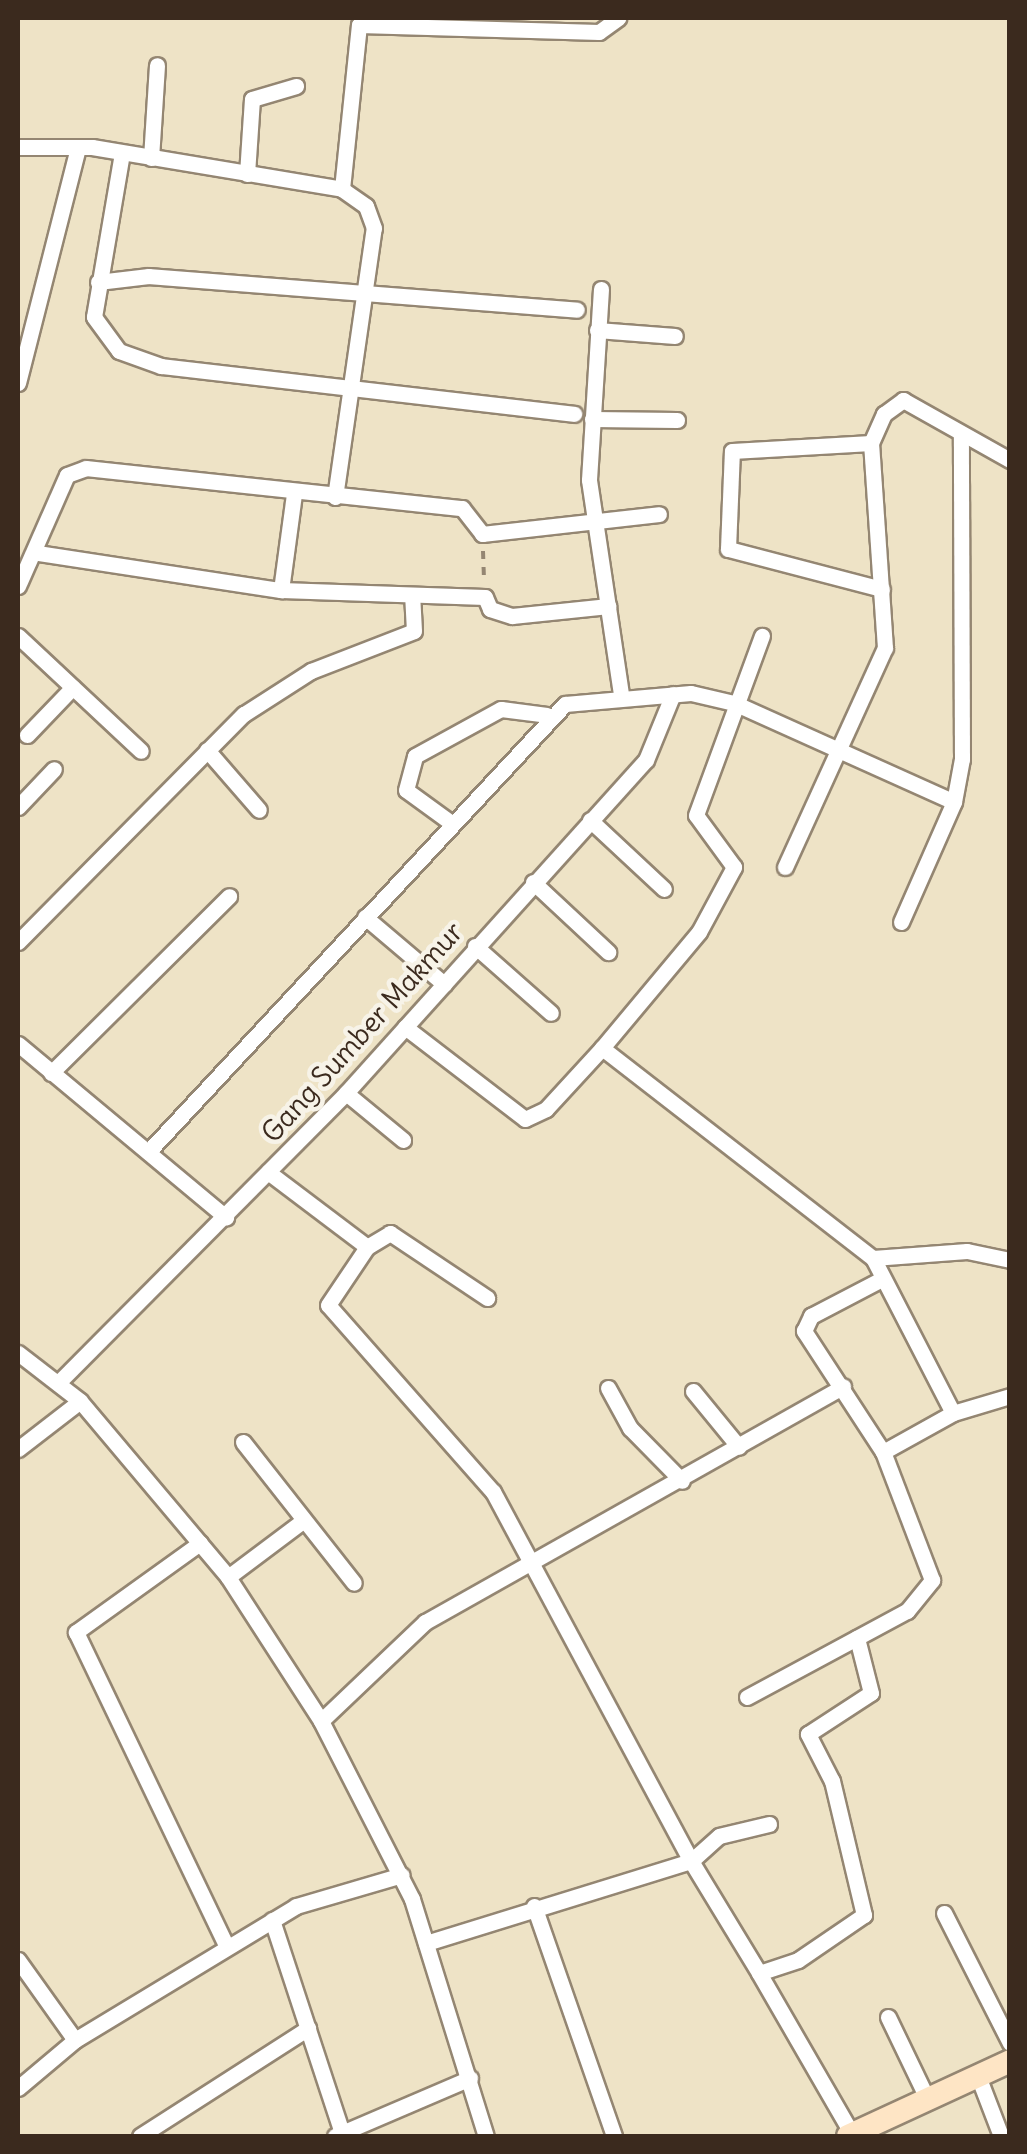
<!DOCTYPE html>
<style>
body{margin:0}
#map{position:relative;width:1027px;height:2154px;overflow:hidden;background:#eee3c6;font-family:Delius,sans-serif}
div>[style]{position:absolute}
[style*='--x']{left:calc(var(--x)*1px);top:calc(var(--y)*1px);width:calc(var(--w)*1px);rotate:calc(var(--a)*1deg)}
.path>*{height:4px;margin-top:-2px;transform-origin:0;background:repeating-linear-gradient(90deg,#948672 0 8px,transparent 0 16px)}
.roads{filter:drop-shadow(2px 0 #948672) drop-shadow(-2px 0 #948672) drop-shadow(0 2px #948672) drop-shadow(0 -2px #948672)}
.street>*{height:15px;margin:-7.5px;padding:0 7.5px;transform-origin:7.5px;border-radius:7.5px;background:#fff}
.secondary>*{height:22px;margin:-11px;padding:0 11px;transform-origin:11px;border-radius:11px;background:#fee5c5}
span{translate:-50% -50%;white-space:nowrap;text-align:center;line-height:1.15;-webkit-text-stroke:9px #f7f3e8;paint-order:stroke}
.street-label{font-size:28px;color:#3b2a1e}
.frame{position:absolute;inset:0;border:20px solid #3b2a1e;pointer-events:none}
</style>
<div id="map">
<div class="path">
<div style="--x:483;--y:551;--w:31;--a:88"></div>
</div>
<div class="roads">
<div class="street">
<div style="--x:18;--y:147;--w:74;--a:0"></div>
<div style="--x:92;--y:147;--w:254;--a:9.5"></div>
<div style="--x:122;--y:153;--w:166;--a:99.7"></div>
<div style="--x:94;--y:317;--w:42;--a:53.7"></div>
<div style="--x:119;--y:351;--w:45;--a:19.7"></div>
<div style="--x:161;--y:366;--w:416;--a:6.6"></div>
<div style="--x:151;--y:158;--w:93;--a:-86.3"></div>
<div style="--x:247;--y:174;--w:75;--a:-86.2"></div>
<div style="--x:252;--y:99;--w:46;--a:-16.5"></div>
<div style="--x:98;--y:282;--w:51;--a:-6.7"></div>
<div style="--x:149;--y:276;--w:429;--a:4.5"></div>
<div style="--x:601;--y:289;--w:191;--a:93.6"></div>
<div style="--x:589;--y:480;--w:217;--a:81.5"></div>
<div style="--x:597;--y:330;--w:78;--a:4.4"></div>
<div style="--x:18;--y:383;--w:239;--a:-75.7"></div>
<div style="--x:592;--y:419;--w:85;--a:0.7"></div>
<div style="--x:294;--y:494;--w:97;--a:97.7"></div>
<div style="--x:281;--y:590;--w:204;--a:2"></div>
<div style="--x:485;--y:597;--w:13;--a:67"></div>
<div style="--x:490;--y:609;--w:23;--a:18"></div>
<div style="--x:512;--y:616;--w:97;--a:-5.9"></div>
<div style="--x:335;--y:497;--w:272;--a:-81.8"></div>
<div style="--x:374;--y:228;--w:23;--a:-110"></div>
<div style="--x:366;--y:206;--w:29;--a:-145"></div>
<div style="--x:342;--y:189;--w:165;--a:-84.1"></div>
<div style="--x:359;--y:25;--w:240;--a:1.7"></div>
<div style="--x:599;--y:32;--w:24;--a:-36"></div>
<div style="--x:38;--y:553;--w:246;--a:8.7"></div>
<div style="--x:18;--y:586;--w:121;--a:-66.2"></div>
<div style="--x:67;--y:475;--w:20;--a:-20"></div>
<div style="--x:86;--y:468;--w:378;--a:6.1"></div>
<div style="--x:462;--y:508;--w:33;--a:52"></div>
<div style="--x:482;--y:534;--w:178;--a:-6.4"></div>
<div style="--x:882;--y:589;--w:159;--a:-165.4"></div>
<div style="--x:728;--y:549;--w:98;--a:-87.7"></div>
<div style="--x:732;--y:451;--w:139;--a:-3.3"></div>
<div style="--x:871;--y:443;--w:32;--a:-66"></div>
<div style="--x:884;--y:414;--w:24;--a:-36"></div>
<div style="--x:903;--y:400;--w:123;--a:29.3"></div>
<div style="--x:18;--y:636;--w:168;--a:43.1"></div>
<div style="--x:27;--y:735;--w:66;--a:-46.2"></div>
<div style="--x:207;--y:750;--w:79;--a:49.1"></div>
<div style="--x:18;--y:807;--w:52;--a:-46.5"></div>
<div style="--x:590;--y:820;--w:101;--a:43"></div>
<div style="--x:450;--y:822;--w:54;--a:-144"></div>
<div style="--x:406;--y:790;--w:35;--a:-75"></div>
<div style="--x:415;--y:756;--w:98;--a:-28.7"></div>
<div style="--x:501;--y:709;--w:46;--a:7.4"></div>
<div style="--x:785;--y:867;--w:241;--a:-65.5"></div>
<div style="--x:885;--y:648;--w:205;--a:-93.9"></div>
<div style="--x:533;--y:882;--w:103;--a:43"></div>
<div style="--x:365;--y:917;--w:104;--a:40.3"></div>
<div style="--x:901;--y:922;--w:131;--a:-66.2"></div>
<div style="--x:954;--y:802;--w:44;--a:-79.5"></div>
<div style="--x:962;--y:759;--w:322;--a:-90.2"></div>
<div style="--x:18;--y:942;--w:321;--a:-45.3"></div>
<div style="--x:244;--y:714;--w:80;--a:-32.7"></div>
<div style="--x:311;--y:671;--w:110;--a:-21.2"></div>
<div style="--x:414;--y:631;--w:33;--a:-93"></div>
<div style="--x:475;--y:946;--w:101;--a:41.4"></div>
<div style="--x:405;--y:1027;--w:151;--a:37.5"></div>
<div style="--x:525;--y:1119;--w:23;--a:-25"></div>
<div style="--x:546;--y:1109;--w:83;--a:-47.4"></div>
<div style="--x:602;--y:1048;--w:151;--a:-50.1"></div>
<div style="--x:699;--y:932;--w:74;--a:-61.7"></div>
<div style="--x:734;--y:867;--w:64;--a:-126.2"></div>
<div style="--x:696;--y:815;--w:191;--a:-69.8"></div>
<div style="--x:18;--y:1044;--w:271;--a:39.8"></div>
<div style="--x:602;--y:1048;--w:343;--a:37.8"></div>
<div style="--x:873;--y:1258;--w:174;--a:62.7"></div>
<div style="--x:51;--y:1073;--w:251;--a:-44.8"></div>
<div style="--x:346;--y:1093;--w:74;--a:39.5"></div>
<div style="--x:148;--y:1152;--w:612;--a:-47.05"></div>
<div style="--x:565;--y:704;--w:126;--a:-5"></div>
<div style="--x:691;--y:693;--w:44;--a:13.1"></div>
<div style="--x:734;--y:703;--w:241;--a:24.2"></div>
<div style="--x:268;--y:1172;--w:124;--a:37.1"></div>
<div style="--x:873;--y:1258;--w:94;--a:-4.3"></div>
<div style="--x:967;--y:1251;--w:44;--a:11.8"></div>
<div style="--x:18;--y:1353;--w:78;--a:37.7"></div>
<div style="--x:80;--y:1401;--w:230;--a:49.9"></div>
<div style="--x:228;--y:1577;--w:171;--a:57.1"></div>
<div style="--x:321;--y:1721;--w:200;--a:62.9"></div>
<div style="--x:412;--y:1899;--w:248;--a:72.7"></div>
<div style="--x:58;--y:1383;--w:409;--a:-45.2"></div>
<div style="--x:346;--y:1093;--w:448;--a:-48"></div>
<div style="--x:646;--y:760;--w:71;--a:-67.8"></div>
<div style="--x:608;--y:1388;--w:46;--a:61.2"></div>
<div style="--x:630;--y:1428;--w:74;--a:45.5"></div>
<div style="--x:693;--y:1391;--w:72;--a:50.6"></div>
<div style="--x:243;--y:1442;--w:179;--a:51.8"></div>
<div style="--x:18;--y:1449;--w:78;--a:-37.7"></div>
<div style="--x:883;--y:1452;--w:80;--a:-29.1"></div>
<div style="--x:953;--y:1413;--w:59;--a:-16.6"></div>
<div style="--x:200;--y:1543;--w:153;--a:144.3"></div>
<div style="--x:76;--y:1632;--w:349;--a:64.4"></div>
<div style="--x:228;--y:1577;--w:90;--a:-36.9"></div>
<div style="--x:747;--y:1697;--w:182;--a:-28.3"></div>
<div style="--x:907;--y:1611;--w:40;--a:-51"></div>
<div style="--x:932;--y:1580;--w:137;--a:-110.9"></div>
<div style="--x:883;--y:1452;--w:145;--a:-123.1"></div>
<div style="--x:804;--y:1331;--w:17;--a:-65"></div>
<div style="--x:811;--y:1316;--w:78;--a:-27.6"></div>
<div style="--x:321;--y:1721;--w:144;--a:-43.6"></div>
<div style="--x:425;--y:1622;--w:480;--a:-29.4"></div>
<div style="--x:769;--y:1824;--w:51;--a:166.5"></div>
<div style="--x:719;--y:1836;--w:38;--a:138"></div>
<div style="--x:691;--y:1861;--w:131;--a:58.7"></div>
<div style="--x:759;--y:1973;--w:41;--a:-18.4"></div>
<div style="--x:798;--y:1960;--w:80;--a:-34.3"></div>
<div style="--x:864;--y:1915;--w:138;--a:-103.4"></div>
<div style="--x:832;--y:1781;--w:53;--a:-117.1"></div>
<div style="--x:808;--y:1734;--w:75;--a:-33.1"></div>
<div style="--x:871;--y:1693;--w:57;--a:-104.3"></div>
<div style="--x:534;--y:1906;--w:244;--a:70.8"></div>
<div style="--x:944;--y:1913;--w:146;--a:63.1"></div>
<div style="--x:272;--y:1920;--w:224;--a:71.8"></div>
<div style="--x:426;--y:1943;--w:277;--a:-17.2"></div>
<div style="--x:691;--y:1861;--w:419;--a:-118.2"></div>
<div style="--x:493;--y:1492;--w:249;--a:-131.4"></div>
<div style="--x:328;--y:1305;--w:70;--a:-56.1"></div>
<div style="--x:367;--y:1247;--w:27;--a:-31"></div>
<div style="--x:390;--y:1233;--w:117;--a:33.8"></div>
<div style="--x:18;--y:1960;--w:98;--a:54.5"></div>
<div style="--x:759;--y:1973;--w:186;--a:60"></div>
<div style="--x:888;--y:2017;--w:92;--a:64.3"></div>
<div style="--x:978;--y:2076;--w:64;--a:69"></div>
<div style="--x:18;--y:2088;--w:75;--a:-40.1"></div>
<div style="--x:75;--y:2040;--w:258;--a:-31.2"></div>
<div style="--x:296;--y:1906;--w:110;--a:-16.3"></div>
<div style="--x:140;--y:2136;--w:200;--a:-32.7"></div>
<div style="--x:335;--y:2136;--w:147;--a:-23.2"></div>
</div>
<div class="secondary">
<div style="--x:848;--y:2136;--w:179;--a:-24.8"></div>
</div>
</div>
<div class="street-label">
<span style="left:362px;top:1032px;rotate:-48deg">Gang Sumber Makmur</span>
</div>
<div class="frame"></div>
</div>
